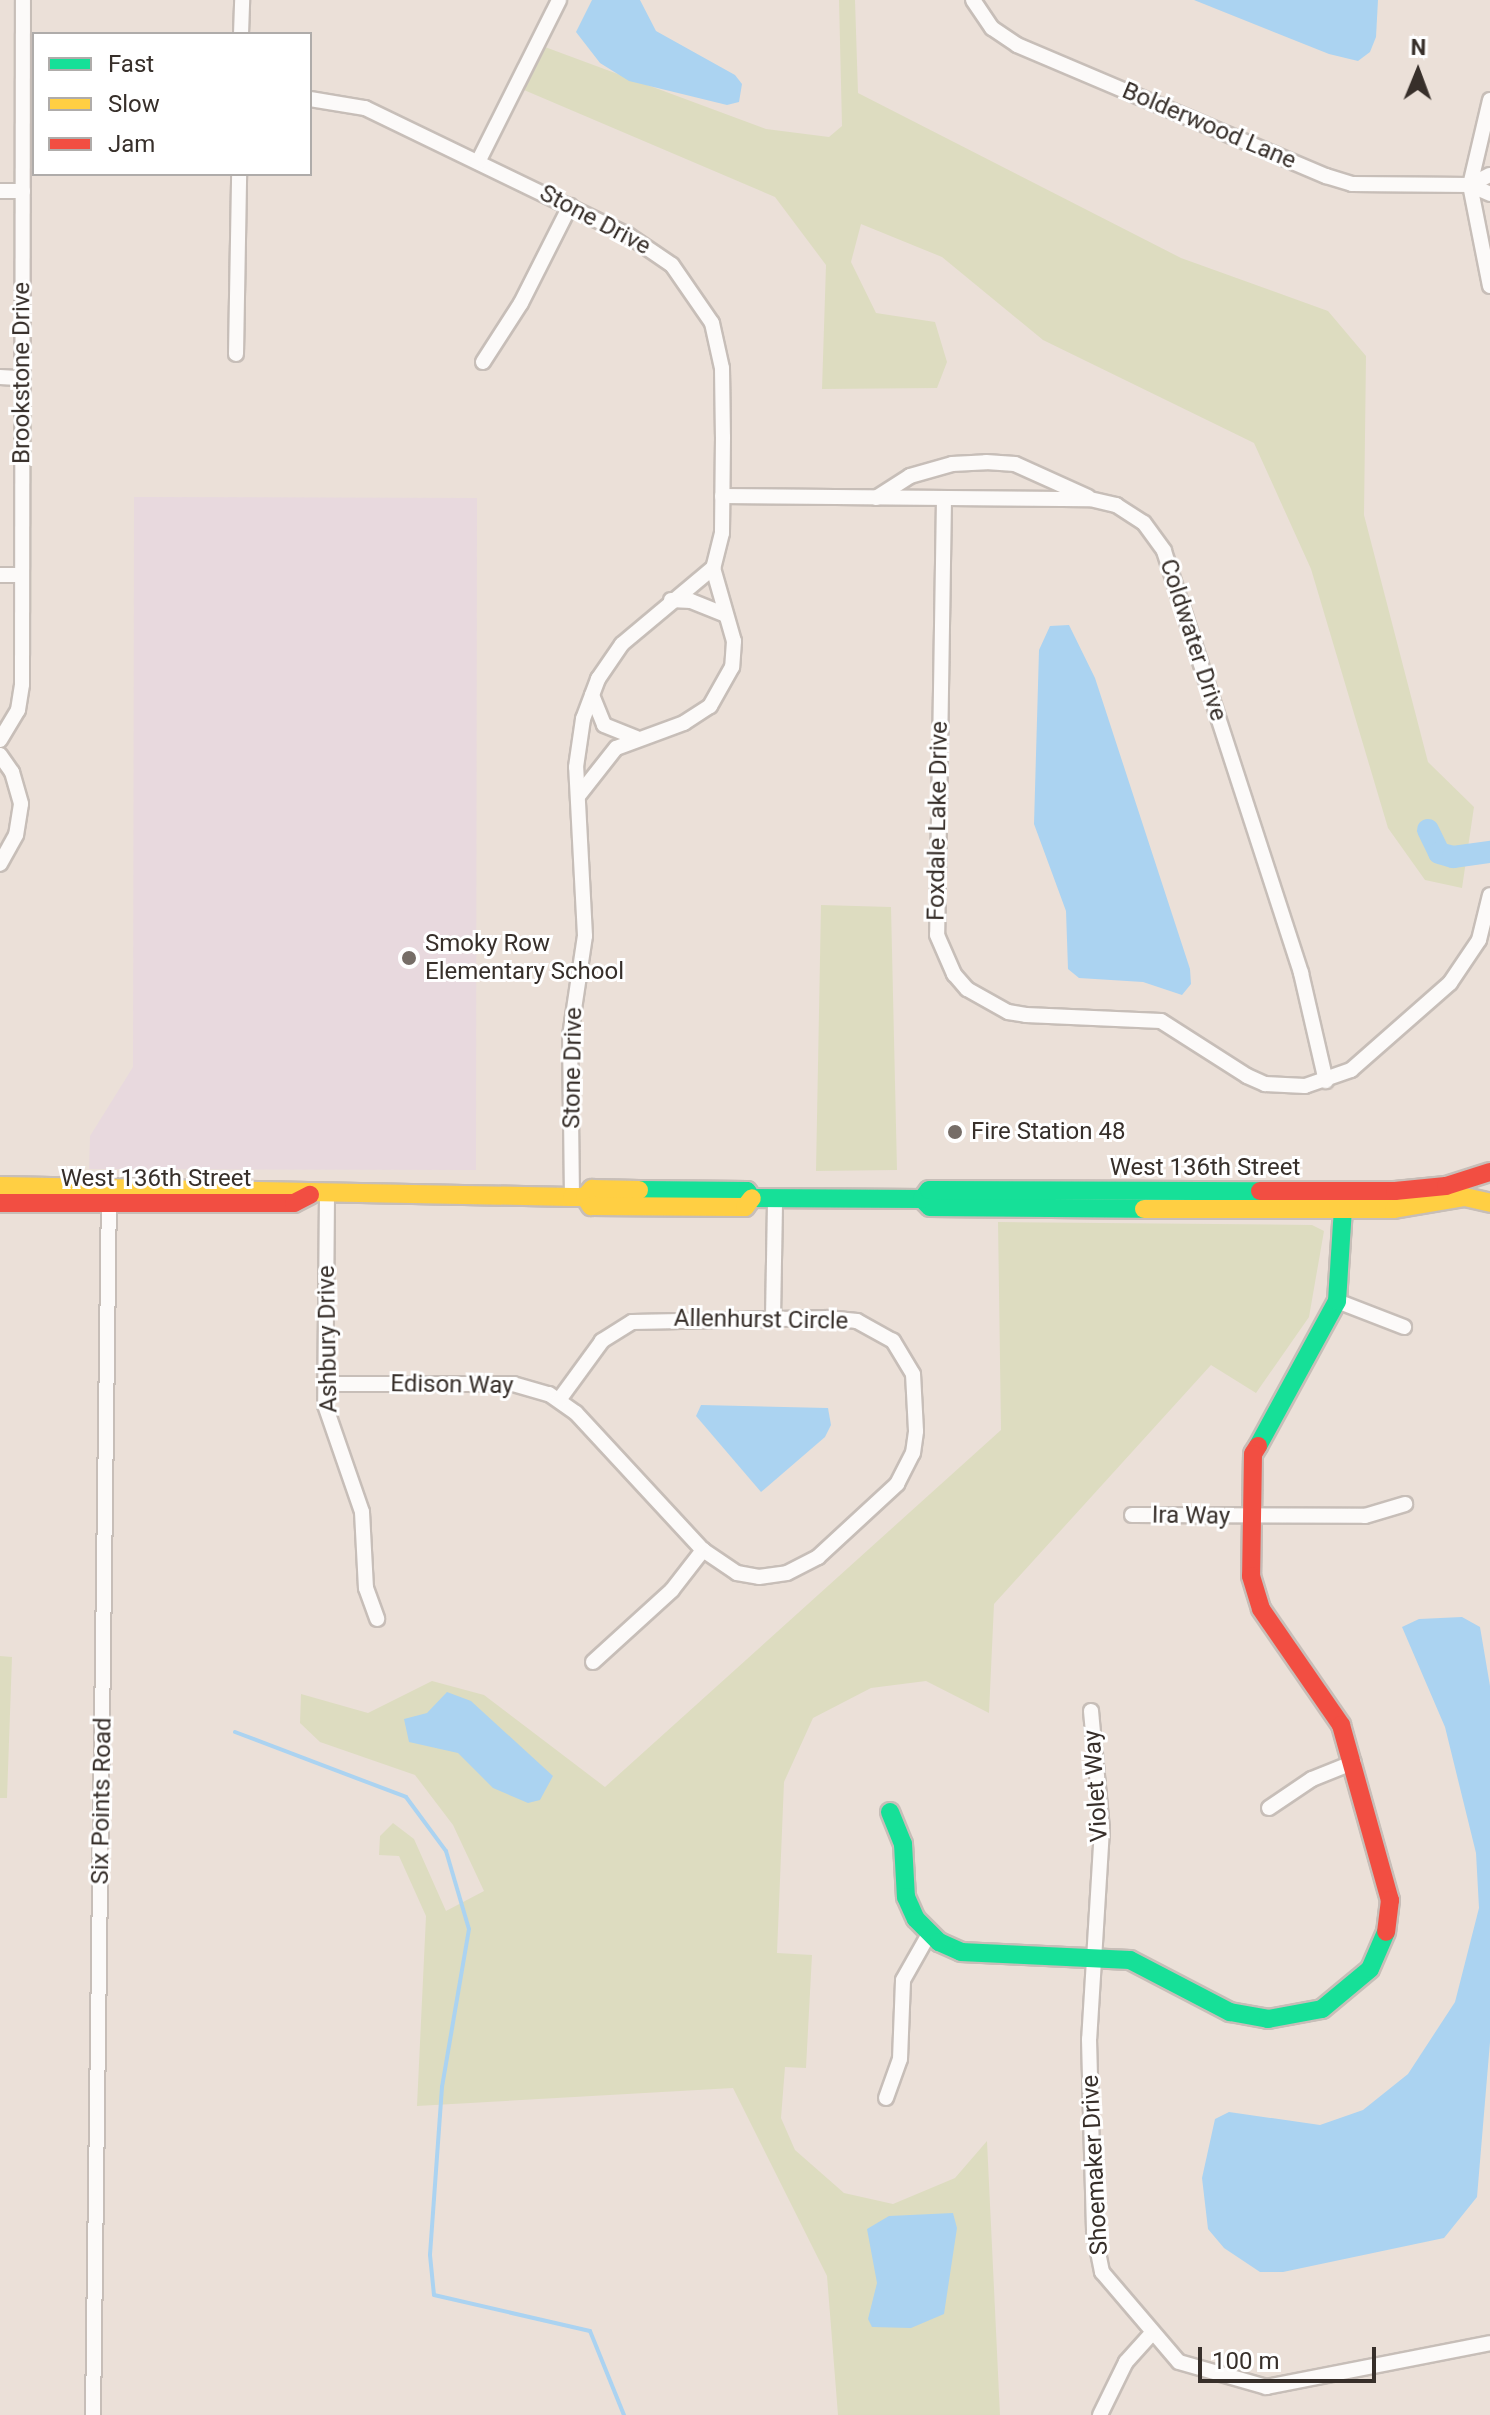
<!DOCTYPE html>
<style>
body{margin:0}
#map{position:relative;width:1490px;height:2415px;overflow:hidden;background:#ebe0d8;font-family:Roboto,sans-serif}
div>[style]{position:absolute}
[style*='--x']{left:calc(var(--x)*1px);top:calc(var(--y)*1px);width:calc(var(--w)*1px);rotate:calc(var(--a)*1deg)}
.education>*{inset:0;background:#e8d9de}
.green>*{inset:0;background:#dddcc0}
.water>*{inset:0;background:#abd3f1}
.stream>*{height:4px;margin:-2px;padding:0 2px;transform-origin:2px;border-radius:2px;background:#abd3f1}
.river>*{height:22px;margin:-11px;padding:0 11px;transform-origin:11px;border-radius:11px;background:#abd3f1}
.roads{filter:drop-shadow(2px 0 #c7beb8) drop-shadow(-2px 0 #c7beb8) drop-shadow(0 2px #c7beb8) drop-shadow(0 -2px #c7beb8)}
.street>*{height:14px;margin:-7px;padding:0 7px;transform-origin:7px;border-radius:7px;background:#fcfaf9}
.fast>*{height:18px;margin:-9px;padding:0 9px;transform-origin:9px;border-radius:9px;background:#16e098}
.slow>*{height:18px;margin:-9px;padding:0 9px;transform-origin:9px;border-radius:9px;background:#ffcf43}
.jam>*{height:18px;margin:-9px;padding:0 9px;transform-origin:9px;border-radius:9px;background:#f24e42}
.dots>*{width:22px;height:22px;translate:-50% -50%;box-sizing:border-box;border:4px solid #fff;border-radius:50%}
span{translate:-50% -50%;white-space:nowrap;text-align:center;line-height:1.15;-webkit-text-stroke:6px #fff;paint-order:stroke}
.street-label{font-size:24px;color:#372f2a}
.poi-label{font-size:24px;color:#372f2a}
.left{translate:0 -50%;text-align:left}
.legend{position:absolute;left:32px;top:32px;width:280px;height:144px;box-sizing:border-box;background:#fff;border:2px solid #afacaa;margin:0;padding:10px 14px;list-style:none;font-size:24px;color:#372f2a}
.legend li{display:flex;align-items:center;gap:16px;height:40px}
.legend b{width:40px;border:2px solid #afacaa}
.north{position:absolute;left:1378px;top:32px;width:80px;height:80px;-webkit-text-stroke:6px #fff;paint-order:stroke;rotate:1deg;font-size:22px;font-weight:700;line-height:32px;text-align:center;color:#372f2a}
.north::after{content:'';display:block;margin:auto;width:28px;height:36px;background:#372f2a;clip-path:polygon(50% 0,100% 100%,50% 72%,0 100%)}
.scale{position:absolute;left:1198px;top:2347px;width:178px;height:36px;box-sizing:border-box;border:4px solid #372f2a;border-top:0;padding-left:10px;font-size:24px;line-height:28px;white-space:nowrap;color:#372f2a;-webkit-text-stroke:6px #fff;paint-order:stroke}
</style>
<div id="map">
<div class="education">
<div style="clip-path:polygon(134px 497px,477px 498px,476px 1170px,89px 1169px,90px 1136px,133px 1067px)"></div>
</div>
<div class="green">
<div style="clip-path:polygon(839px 0,855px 0,858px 93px,1181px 258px,1328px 311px,1366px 356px,1364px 515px,1428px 762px,1474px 807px,1462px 888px,1425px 880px,1388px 828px,1311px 569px,1254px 443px,1043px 340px,942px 257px,861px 224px,851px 262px,876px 313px,935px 322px,947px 362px,937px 388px,822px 389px,826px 265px,775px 197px,524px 90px,545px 47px,766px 129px,829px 137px,842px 126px)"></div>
<div style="clip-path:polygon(821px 905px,891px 907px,897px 1170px,816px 1171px)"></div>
<div style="clip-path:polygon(998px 1222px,1312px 1225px,1324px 1231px,1309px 1317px,1256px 1393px,1211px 1365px,994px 1604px,989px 1713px,926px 1681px,871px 1688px,813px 1718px,784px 1782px,777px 1953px,812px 1955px,806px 2068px,785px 2067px,781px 2118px,795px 2150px,844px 2193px,893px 2204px,955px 2178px,987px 2141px,1000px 2415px,838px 2415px,827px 2276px,733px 2088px,417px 2106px,426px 1916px,399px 1856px,379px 1855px,380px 1836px,393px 1823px,414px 1839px,446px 1911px,484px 1891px,453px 1825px,415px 1775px,320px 1742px,300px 1723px,301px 1694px,368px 1713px,432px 1681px,484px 1695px,605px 1787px,1001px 1430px)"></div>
<div style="clip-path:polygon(0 1656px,12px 1657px,7px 1798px,0 1798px)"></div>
</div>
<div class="water">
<div style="clip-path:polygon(592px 0,640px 0,656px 31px,735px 75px,742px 84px,739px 102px,727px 105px,629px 81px,600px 63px,576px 32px)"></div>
<div style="clip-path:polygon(1194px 0,1378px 0,1376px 37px,1370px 52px,1358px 61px,1329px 54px)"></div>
<div style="clip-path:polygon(1069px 625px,1095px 678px,1190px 969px,1191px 984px,1182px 995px,1143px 982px,1079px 978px,1068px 969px,1066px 911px,1034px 824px,1039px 650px,1050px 626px)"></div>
<div style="clip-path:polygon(701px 1405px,828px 1408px,831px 1425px,825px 1437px,761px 1492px,696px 1416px)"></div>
<div style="clip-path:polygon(1462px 1617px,1480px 1627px,1490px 1686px,1490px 2042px,1477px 2197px,1444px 2238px,1283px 2272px,1260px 2272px,1224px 2248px,1208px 2229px,1202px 2178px,1215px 2119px,1229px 2112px,1320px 2125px,1363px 2110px,1408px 2074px,1455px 2002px,1479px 1908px,1476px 1853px,1445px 1727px,1402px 1627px,1419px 1619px)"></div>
<div style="clip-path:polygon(447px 1692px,471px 1701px,553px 1776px,540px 1800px,528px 1803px,493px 1788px,458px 1753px,409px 1742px,404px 1719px,427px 1713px)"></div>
<div style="clip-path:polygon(953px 2213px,957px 2228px,944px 2314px,911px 2328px,872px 2327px,868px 2319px,877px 2283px,867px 2229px,889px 2216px)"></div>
</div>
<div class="stream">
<div style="--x:235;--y:1732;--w:183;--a:20.8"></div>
<div style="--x:406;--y:1797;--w:67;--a:53.5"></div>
<div style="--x:446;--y:1851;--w:81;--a:73.6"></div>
<div style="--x:469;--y:1929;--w:160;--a:99.7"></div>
<div style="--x:442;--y:2087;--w:168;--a:94.1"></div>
<div style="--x:430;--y:2255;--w:40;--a:84.3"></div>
<div style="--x:434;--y:2295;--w:160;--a:13"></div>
<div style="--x:590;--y:2331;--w:91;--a:68"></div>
</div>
<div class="river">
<div style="--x:1428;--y:830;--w:25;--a:64"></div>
<div style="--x:1439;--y:853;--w:15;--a:16"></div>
<div style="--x:1453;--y:857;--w:37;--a:-8"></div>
</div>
<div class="roads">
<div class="street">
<div style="--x:973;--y:0;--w:34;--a:56"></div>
<div style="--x:992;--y:28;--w:30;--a:34"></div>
<div style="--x:1017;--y:45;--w:336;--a:23"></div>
<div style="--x:1326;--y:176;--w:27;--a:17"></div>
<div style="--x:1352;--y:184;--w:118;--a:0.5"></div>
<div style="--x:1470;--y:185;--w:22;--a:24"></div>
<div style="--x:241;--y:34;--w:34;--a:-88"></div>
<div style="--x:310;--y:99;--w:56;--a:9.3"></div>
<div style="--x:365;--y:108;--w:292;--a:25.8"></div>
<div style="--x:628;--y:235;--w:53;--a:34.3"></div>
<div style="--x:672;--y:265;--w:70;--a:55.4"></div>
<div style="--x:712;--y:323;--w:46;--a:77.5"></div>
<div style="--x:722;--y:368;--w:69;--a:89.2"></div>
<div style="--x:723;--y:437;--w:96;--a:90.6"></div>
<div style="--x:722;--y:533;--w:36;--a:104"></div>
<div style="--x:713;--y:568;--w:76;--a:74"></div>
<div style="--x:734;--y:641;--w:26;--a:94"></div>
<div style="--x:732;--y:667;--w:45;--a:119.4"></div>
<div style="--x:710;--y:706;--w:31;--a:147"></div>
<div style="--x:684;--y:723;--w:72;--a:159.8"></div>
<div style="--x:616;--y:748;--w:60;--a:128.2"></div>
<div style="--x:1490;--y:100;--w:87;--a:103.2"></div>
<div style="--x:1470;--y:185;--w:103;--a:78.8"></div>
<div style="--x:478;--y:162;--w:181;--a:-63.4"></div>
<div style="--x:1470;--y:185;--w:22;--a:-27"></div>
<div style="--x:0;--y:191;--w:23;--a:0"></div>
<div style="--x:236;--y:354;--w:180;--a:-89"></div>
<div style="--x:483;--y:362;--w:70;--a:-57.2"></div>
<div style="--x:521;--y:303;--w:109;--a:-63.2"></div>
<div style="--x:0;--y:377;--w:22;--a:3"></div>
<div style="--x:722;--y:496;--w:368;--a:0.5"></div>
<div style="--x:1090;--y:499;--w:27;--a:13"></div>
<div style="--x:1116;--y:505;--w:33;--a:33"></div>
<div style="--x:1144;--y:523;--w:34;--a:54"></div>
<div style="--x:1164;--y:551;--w:444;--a:72"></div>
<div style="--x:1301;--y:973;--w:111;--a:77"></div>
<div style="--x:876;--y:498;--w:40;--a:-32.9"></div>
<div style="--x:910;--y:476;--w:44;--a:-15.9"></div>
<div style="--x:952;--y:464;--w:34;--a:-3"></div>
<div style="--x:986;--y:462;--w:29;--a:4"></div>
<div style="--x:1015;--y:464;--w:80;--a:24.3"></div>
<div style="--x:944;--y:499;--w:436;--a:90.9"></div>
<div style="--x:937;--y:935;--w:43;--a:66.4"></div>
<div style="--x:954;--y:974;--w:20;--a:49"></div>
<div style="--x:967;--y:989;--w:47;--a:29.3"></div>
<div style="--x:1008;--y:1012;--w:18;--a:9"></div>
<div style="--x:1026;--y:1015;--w:135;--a:2.5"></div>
<div style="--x:1161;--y:1021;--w:102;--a:32.6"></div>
<div style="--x:1247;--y:1076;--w:20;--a:24"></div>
<div style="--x:1265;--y:1084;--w:40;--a:2.9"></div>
<div style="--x:1305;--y:1086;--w:49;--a:-19.2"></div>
<div style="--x:1351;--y:1070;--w:132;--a:-41.3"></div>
<div style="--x:1450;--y:983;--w:52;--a:-56"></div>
<div style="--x:1479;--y:940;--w:46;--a:-76.3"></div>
<div style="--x:0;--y:575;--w:22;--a:0"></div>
<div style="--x:671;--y:600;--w:20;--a:3"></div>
<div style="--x:691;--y:601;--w:35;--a:22"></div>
<div style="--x:592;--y:695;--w:32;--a:68"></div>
<div style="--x:604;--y:725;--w:35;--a:22"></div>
<div style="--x:0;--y:740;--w:35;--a:-59"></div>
<div style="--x:18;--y:710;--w:26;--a:-81"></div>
<div style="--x:22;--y:684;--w:684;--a:-89.92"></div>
<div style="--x:0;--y:755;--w:21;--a:55"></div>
<div style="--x:12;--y:772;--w:33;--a:74"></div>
<div style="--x:21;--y:804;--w:31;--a:99"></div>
<div style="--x:16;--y:835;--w:33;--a:119"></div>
<div style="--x:327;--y:1195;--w:210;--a:90.5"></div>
<div style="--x:325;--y:1405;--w:113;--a:70.9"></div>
<div style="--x:362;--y:1512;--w:76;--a:87"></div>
<div style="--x:366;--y:1588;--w:33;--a:70"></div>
<div style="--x:572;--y:1197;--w:161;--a:-90.7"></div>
<div style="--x:570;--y:1036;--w:101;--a:-81.5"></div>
<div style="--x:585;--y:936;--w:169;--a:-93"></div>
<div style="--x:576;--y:767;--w:49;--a:-81.7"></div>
<div style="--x:583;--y:719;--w:43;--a:-69.4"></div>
<div style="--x:598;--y:679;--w:42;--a:-55.6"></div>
<div style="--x:622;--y:644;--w:119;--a:-39.9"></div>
<div style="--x:1337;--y:1301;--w:72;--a:21.2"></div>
<div style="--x:773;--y:1318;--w:120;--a:-89"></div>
<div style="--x:325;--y:1384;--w:188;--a:0"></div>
<div style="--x:513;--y:1384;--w:37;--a:16"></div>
<div style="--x:549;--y:1394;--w:33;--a:35"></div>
<div style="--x:576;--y:1413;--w:187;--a:47.2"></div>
<div style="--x:703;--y:1550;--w:41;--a:34.1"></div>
<div style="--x:737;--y:1573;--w:22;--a:10"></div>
<div style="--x:759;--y:1577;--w:28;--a:-8"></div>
<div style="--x:787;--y:1573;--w:35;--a:-27"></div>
<div style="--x:818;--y:1557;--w:108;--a:-42.7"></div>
<div style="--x:897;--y:1484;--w:35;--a:-63"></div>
<div style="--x:913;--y:1453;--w:22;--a:-82"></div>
<div style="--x:916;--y:1431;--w:57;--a:-93"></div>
<div style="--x:913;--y:1374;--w:39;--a:-121"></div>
<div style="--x:893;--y:1341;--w:41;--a:-150.9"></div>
<div style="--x:857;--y:1321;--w:30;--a:-174"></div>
<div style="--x:827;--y:1318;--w:195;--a:178.8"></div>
<div style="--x:632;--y:1322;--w:36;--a:148"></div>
<div style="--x:602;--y:1341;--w:73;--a:126.1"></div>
<div style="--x:1132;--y:1515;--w:233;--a:0.2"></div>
<div style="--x:1365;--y:1516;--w:42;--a:-16.7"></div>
<div style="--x:593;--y:1662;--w:107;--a:-42.3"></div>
<div style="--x:672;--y:1590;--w:51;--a:-52.2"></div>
<div style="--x:1091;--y:1711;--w:119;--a:84.7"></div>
<div style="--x:1102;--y:1829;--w:210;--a:93.5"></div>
<div style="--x:1089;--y:2039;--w:193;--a:88.5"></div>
<div style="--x:1094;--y:2232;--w:41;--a:78.7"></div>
<div style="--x:1102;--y:2272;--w:118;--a:49.5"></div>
<div style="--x:1179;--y:2362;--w:91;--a:16"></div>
<div style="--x:1266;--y:2387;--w:228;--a:-11.1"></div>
<div style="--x:1269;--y:1808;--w:52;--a:-34"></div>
<div style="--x:1312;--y:1779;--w:45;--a:-22"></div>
<div style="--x:886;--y:2098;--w:41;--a:-70.3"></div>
<div style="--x:900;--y:2059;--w:79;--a:-87.8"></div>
<div style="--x:903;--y:1980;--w:53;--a:-60.5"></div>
<div style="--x:93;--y:2415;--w:1220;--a:-89.25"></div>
<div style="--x:1100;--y:2415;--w:59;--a:-63.9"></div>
<div style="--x:1126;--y:2362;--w:38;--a:-48"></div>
</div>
<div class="fast">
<div style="--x:639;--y:1190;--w:108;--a:0.5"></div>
<div style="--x:747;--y:1191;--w:9;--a:54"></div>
<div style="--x:752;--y:1198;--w:170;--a:0.3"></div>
<div style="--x:922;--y:1199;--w:11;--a:45"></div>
<div style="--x:930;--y:1207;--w:214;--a:0.5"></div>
<div style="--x:922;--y:1199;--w:11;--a:-52"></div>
<div style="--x:929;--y:1190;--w:331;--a:0.2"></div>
<div style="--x:1258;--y:1446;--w:165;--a:-61.4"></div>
<div style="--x:1337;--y:1301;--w:109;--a:-86.3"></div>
<div style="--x:890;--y:1812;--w:35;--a:68"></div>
<div style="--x:903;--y:1844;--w:53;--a:86.8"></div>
<div style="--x:906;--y:1897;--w:24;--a:66"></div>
<div style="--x:916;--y:1919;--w:33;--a:45"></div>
<div style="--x:939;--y:1942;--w:24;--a:24"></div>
<div style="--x:961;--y:1952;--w:169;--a:2.7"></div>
<div style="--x:1130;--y:1960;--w:113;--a:27.5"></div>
<div style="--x:1230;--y:2012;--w:39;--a:10"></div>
<div style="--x:1268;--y:2019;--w:55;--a:-10.5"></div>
<div style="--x:1322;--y:2009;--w:62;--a:-39.8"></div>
<div style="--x:1370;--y:1969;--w:40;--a:-66.6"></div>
</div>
<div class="slow">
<div style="--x:0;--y:1186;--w:572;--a:1.1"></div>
<div style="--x:572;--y:1197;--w:13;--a:0"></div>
<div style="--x:585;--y:1197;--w:11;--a:-49"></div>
<div style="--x:592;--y:1189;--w:47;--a:1.2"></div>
<div style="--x:585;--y:1197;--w:11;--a:56"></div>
<div style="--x:591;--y:1206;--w:154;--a:0.4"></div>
<div style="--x:745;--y:1207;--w:11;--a:-52"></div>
<div style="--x:1144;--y:1209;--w:250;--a:0"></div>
<div style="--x:1394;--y:1209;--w:72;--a:-9.6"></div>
<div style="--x:1465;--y:1197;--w:26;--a:13"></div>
</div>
<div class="jam">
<div style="--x:1260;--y:1191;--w:135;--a:0"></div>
<div style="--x:1395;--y:1191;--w:51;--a:-5.6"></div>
<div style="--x:1446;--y:1186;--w:46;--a:-17.7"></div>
<div style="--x:0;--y:1203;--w:294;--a:0"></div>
<div style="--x:294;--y:1203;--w:18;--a:-27"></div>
<div style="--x:1258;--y:1446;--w:9;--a:122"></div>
<div style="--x:1253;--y:1454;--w:122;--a:90.9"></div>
<div style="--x:1251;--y:1576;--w:34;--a:73"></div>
<div style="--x:1261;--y:1609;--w:141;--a:55.4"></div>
<div style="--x:1341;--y:1725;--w:182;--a:74.4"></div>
<div style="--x:1390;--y:1900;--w:32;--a:97"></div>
</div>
</div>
<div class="dots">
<div style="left:409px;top:958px;background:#766d67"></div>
<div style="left:955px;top:1132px;background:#766d67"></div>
</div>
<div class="street-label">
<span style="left:1209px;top:126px;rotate:23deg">Bolderwood Lane</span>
<span style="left:595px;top:220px;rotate:28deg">Stone Drive</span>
<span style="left:22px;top:373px;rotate:-90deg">Brookstone Drive</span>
<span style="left:1193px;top:640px;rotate:72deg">Coldwater Drive</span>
<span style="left:938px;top:821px;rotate:-89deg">Foxdale Lake Drive</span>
<span style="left:573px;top:1068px;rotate:-89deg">Stone Drive</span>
<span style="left:1205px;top:1168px">West 136th Street</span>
<span style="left:156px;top:1179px">West 136th Street</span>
<span style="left:761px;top:1320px;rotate:1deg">Allenhurst Circle</span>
<span style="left:328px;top:1339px;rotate:-91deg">Ashbury Drive</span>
<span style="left:452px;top:1385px;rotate:1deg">Edison Way</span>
<span style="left:1191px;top:1516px;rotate:1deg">Ira Way</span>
<span style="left:1096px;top:1786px;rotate:-94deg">Violet Way</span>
<span style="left:102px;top:1801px;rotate:-89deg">Six Points Road</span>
<span style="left:1095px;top:2165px;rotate:-93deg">Shoemaker Drive</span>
</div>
<div class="poi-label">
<span class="left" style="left:425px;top:958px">Smoky Row<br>Elementary School</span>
<span class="left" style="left:971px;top:1132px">Fire Station 48</span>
</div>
<ul class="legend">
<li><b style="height:10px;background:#16e098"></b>Fast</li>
<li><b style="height:10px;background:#ffcf43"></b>Slow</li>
<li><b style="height:10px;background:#f24e42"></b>Jam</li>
</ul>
<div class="north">N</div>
<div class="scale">100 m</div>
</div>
